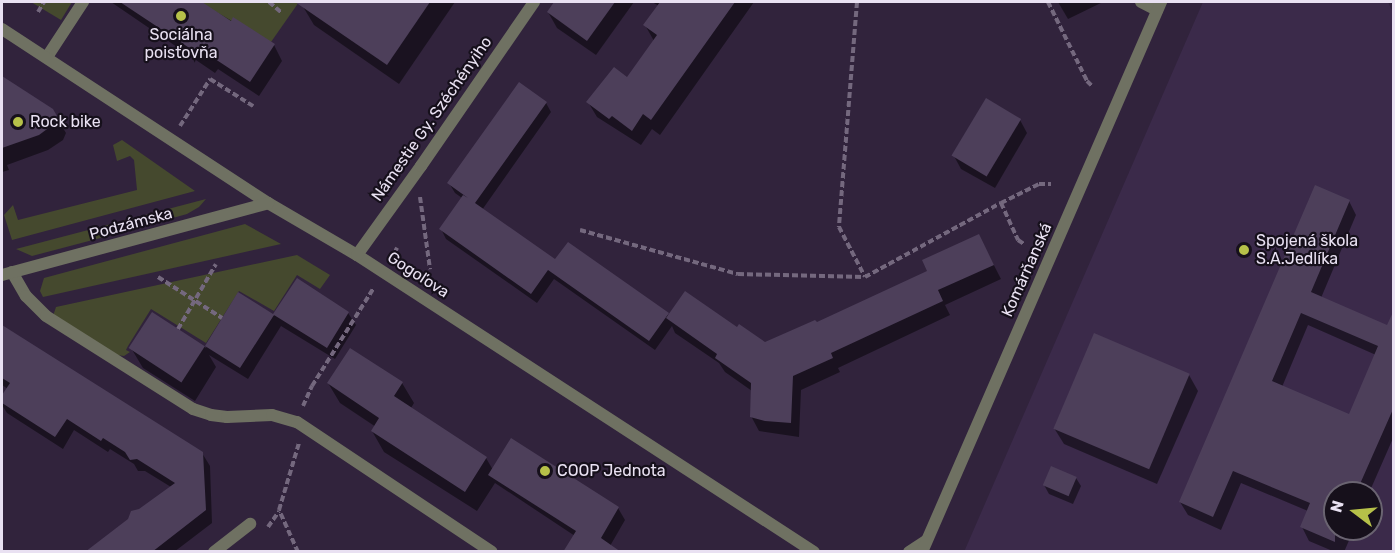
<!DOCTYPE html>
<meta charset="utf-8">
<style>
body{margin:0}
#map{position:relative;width:1395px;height:553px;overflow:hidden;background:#31233c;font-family:Rubik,sans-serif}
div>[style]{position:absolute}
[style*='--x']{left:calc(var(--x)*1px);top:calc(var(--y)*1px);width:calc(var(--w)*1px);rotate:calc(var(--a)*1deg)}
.built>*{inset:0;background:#3b2a4a}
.green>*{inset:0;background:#45492e}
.shadow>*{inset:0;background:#0007}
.building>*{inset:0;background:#4d3f5a;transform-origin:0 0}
.path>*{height:4px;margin-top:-2px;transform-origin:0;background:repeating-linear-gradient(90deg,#74687e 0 6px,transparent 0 9px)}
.service>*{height:12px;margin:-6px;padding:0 6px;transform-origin:6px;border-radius:6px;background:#6f7162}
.minor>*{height:12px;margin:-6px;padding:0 6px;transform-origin:6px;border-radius:6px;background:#6f7162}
.dots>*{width:16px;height:16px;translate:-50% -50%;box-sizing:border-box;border:3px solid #16101b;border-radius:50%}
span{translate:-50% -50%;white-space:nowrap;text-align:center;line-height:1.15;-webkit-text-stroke:4.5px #16101b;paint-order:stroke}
.poi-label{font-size:16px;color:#e9e1f2}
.left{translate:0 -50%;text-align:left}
.street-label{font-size:16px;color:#e9e1f2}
.frame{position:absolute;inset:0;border:3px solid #e9e1f2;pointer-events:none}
.north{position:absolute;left:1323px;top:481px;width:60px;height:60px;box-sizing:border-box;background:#16101b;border:2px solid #6a6471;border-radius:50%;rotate:286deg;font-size:16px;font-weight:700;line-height:24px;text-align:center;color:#e9e1f2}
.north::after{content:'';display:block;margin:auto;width:21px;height:27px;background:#b6c149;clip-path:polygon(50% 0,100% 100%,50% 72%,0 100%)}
</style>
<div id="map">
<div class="built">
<div style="clip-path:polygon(evenodd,1203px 2px,1388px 2px,1394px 15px,1393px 551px,964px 552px,1203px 2px,1335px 493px,1371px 493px,1371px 529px,1335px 529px,1335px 493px)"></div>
</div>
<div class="green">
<div style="clip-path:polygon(31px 2px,72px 2px,61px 20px)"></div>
<div style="clip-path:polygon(191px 2px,299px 2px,264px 52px)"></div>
<div style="clip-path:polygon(122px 140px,195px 191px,12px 240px,4px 215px,13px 205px,18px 220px,137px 190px,134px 160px,130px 156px,117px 161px,113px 145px)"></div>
<div style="clip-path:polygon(206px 199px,199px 207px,187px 214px,108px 236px,32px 256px,16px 249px)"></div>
<div style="clip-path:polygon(245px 224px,281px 244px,43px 297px,40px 291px,44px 278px)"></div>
<div style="clip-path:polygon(297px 255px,330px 275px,320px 289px,297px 275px,274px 311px,239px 291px,206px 343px,151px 309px,128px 346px,126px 350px,130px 352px,124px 356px,117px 355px,53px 316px,56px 307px)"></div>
</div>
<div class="shadow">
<div style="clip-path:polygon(111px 2px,199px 2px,274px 45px,282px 61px,259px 96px,218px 69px,215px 73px)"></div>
<div style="clip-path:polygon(304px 2px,455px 2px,399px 84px,314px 25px,302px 5px)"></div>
<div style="clip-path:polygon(556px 2px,634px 2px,596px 55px,557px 28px,548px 12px)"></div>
<div style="clip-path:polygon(652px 2px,754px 2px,660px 135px,652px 129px,641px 145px,597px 117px,588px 102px,628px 79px,654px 41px,645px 25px,659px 6px)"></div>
<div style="clip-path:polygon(1058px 2px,1103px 2px,1068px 19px)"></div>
<div style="clip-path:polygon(2px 77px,52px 110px,66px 133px,63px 140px,48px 150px,7px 165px,9px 170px,2px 172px)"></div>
<div style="clip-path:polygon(546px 103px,551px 112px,482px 210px,556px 261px,669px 316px,737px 329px,764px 344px,816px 324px,929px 272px,979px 236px,1001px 279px,945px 305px,950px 315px,838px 368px,840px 372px,801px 390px,799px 437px,759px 431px,751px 416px,752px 391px,725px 372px,719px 363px,675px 333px,672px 326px,655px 350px,554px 279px,537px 303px,446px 239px,441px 229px,462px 198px,455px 193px,449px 183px)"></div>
<div style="clip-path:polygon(1020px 120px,1027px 133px,995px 188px,961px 169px,954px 156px)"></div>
<div style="clip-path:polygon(evenodd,1349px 201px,1356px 215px,1321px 298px,1388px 327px,1394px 314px,1394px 436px,1369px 493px,1335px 493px,1335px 529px,1354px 529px,1344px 552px,1335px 552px,1309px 541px,1302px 527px,1308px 511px,1241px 483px,1221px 530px,1188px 515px,1180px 502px,1349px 201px,1308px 325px,1376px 355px,1350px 416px,1282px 387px,1308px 325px)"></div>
<div style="clip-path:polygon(297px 280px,348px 313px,356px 325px,335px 359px,281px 326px,248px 379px,209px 355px,216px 367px,195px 401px,143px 368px,131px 348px,152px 314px,206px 348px,239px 294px,274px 316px)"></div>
<div style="clip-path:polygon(2px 328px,202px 453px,210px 466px,212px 523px,174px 552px,88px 552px,171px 487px,145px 471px,138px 471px,134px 464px,110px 449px,108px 452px,74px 430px,63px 449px,7px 413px,2px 405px,2px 398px,8px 389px,2px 385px)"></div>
<div style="clip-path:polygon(1189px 375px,1198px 391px,1157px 484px,1064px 444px,1054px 428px)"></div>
<div style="clip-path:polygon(328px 383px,402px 383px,414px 403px,411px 408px,486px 458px,493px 470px,511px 440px,618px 508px,625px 520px,610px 546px,575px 536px,495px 483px,477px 511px,384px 452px,372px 431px,376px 427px,340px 403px)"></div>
<div style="clip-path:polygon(1076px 478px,1081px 486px,1073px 504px,1049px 494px,1044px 485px)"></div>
</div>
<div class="building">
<div style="clip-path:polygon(120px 2px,202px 2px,231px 21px,233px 17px,275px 44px,250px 82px,209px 55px,206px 59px)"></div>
<div style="clip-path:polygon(295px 2px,430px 2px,387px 65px)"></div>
<div style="clip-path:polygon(554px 2px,615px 2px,587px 41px,547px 12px)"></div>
<div style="clip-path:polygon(660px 2px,735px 2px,651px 120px,643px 114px,632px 131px,612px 116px,609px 119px,586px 102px,614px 67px,627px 77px,657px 35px,643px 25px)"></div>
<div style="clip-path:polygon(2px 76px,53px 109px,57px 116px,54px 124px,39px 135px,2px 148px)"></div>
<div style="clip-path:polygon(519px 82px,547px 102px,475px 203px,555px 259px,568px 242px,669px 313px,649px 341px,548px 270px,531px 294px,439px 229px,463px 195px,468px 198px,447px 183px)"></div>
<div style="left:986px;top:98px;width:41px;height:67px;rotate:31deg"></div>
<div style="clip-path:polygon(evenodd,1315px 185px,1350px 200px,1311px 292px,1387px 325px,1394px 310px,1394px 407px,1356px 493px,1335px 493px,1335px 542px,1300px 527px,1310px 503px,1233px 471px,1213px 517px,1179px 502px,1315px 185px,1301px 313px,1378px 346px,1349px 414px,1272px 381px,1301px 313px)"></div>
<div style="clip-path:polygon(979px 234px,994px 265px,938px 290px,943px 301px,831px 353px,833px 358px,793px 376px,791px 423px,765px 421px,750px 417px,751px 383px,715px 358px,717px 354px,666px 318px,685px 291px,737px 327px,739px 324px,765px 342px,815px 320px,817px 322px,927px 271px,922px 260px)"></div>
<div style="clip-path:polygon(297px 278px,349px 312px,327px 348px,274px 315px,240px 368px,205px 346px,238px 292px,273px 314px)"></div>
<div style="left:152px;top:312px;width:63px;height:43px;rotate:33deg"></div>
<div style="clip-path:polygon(2px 325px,203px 452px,206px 510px,152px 552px,85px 552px,128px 519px,131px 511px,139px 509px,175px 483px,137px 459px,130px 460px,125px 452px,103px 438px,101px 441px,67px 419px,55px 437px,2px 403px,2px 395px,10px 383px,2px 378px)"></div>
<div style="left:1094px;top:333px;width:104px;height:104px;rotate:23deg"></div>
<div style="clip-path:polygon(350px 348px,403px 382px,394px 396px,487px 457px,465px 492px,371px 431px,379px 418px,327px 383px)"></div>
<div style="clip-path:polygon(511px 438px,619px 507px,601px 538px,621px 552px,563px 552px,576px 531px,488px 475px)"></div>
<div style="left:1051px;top:466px;width:28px;height:21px;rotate:23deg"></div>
</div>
<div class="path">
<div style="--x:269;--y:2;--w:17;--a:40"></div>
<div style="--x:857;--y:2;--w:226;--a:94.6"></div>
<div style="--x:839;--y:227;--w:56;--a:62.5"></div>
<div style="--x:865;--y:277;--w:155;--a:-28.6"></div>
<div style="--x:1001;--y:203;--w:42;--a:-26.6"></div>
<div style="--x:1039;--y:184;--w:12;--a:0"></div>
<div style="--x:1048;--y:2;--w:88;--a:63.7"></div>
<div style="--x:1087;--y:81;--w:8;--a:45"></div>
<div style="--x:38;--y:12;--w:12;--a:-59"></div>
<div style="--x:180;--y:126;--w:56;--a:-57.4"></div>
<div style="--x:210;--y:79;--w:51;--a:32.1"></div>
<div style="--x:420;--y:197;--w:73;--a:82.1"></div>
<div style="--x:1001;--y:203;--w:41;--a:65.3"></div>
<div style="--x:1018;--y:240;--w:7;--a:34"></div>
<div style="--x:580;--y:230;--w:164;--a:15.6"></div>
<div style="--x:738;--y:274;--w:126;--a:1.4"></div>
<div style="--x:391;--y:258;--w:12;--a:-59"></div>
<div style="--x:158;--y:277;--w:76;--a:32.6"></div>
<div style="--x:178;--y:329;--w:75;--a:-59.7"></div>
<div style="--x:303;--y:406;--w:22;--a:-66"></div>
<div style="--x:312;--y:386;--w:115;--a:-57.8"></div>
<div style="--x:268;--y:527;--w:19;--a:-55"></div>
<div style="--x:298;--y:552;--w:46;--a:-114.3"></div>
<div style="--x:279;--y:510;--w:70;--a:-73.4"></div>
</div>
<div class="service">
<div style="--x:1141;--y:2;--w:18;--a:27"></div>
<div style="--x:47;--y:57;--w:66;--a:-56.8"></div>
</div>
<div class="minor">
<div style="--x:2;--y:29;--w:318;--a:33.2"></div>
<div style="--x:268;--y:203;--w:103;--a:30.3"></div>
<div style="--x:357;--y:255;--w:545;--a:33.02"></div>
<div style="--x:357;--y:255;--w:110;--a:-54.3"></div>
<div style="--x:421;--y:166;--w:199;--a:-55.4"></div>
<div style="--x:12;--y:272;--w:28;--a:60"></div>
<div style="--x:26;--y:296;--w:28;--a:45"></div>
<div style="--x:46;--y:316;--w:174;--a:32.3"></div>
<div style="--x:193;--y:409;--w:19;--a:18"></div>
<div style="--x:211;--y:415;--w:16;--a:7"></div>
<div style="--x:227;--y:417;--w:45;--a:-2.5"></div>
<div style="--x:272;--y:415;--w:26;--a:16"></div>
<div style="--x:297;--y:422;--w:234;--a:33.7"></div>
<div style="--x:2;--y:275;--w:276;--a:-15.1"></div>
<div style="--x:214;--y:552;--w:46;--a:-37.9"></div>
<div style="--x:909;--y:552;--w:20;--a:-33"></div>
<div style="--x:922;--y:552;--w:600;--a:-66.51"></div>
</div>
<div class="dots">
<div style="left:181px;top:16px;background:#b6c149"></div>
<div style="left:18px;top:122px;background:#b6c149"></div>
<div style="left:1244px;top:250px;background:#b6c149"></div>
<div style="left:545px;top:471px;background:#b6c149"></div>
</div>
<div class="poi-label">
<span style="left:181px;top:44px">Sociálna<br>poisťovňa</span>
<span class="left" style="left:30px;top:122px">Rock bike</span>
<span class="left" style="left:1256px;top:250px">Spojená škola<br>S.A.Jedlíka</span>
<span class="left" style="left:557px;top:471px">COOP Jednota</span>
</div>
<div class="street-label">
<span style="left:432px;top:119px;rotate:-55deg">Námestie Gy. Széchényiho</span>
<span style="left:131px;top:224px;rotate:-15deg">Podzámska</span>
<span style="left:1027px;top:270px;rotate:-66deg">Komárňanská</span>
<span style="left:418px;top:275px;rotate:33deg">Gogoľova</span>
</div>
<div class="frame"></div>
<div class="north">N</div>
</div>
